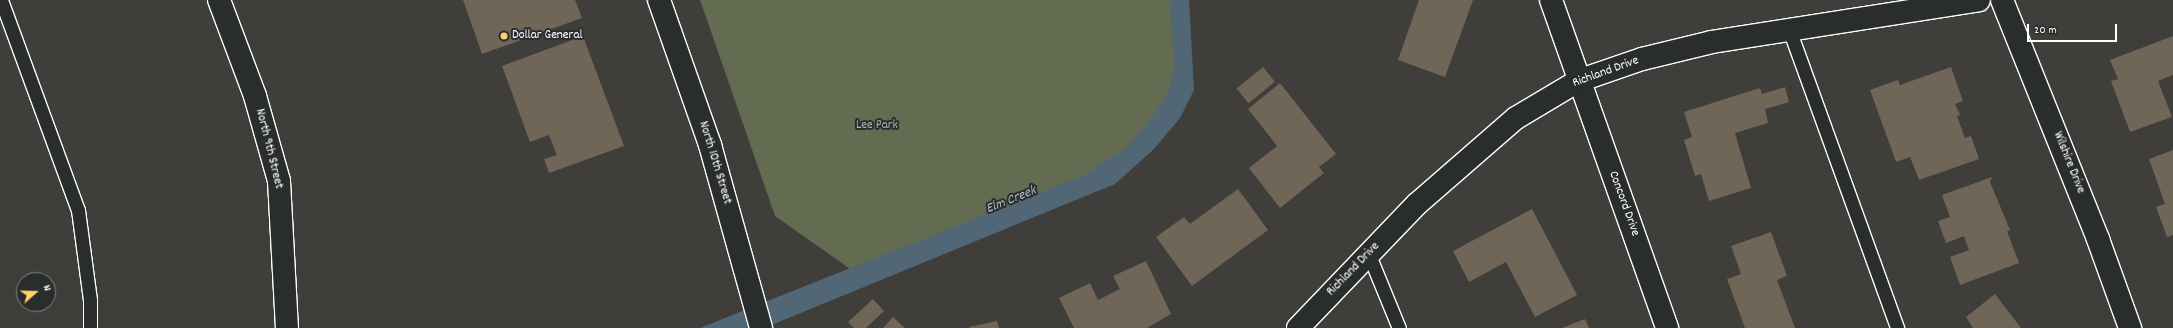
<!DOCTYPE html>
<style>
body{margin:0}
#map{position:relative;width:2173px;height:328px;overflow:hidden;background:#3f3e3a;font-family:Dekko,sans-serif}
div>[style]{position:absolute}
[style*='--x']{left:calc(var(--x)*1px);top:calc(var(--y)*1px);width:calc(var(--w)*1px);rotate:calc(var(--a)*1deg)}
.green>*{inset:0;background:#636b51}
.water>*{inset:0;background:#526776}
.building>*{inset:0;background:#6f6657;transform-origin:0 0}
.roads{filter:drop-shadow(1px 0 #fff) drop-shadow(-1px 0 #fff) drop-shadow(0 1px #fff) drop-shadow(0 -1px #fff)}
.service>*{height:13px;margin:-6.5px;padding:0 6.5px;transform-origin:6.5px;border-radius:6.5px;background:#2a2d2e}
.minor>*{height:22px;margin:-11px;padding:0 11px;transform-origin:11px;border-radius:11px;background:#2a2d2e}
.secondary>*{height:22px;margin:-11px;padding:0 11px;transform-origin:11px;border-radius:11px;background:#2a2d2e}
.dots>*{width:11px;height:11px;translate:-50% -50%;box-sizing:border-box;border:2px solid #2a2d2e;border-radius:50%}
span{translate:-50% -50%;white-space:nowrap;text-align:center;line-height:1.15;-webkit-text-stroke:4px #2a2d2e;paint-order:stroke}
.poi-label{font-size:13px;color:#fff}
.left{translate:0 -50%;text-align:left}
.street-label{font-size:13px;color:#fff}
.park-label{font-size:13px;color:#b1b5a8}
.water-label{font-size:14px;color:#b1bbc1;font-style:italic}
.north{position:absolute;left:16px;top:272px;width:40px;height:40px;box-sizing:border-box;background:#2a2d2e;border:1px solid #7f8182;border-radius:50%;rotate:70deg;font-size:11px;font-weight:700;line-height:16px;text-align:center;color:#fff}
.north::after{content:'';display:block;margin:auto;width:14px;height:18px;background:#ffd166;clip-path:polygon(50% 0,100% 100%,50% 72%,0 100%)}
.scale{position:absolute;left:2027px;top:24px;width:90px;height:18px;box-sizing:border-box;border:2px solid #fff;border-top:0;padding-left:5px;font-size:12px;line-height:14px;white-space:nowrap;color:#fff;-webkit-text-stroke:3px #2a2d2e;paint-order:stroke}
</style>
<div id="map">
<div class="green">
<div style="clip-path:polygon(700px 0,1174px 0,1178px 72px,1171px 102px,1128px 151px,1103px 169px,853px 271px,775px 216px)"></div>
</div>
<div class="water">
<div style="clip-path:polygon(1169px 0,1189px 0,1194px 90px,1180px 118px,1154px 149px,1115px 184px,764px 328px,700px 328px,1086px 174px,1126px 148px,1150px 120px,1168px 92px,1175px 66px)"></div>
</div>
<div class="building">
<div style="clip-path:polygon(463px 0,575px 0,582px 18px,482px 54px)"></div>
<div style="clip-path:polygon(1419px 0,1473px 0,1445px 77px,1398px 60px)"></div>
<div style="clip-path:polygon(583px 36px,624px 146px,549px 173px,544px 159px,557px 155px,549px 135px,530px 142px,502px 66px)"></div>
<div style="clip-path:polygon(2173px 36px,2173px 75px,2158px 81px,2172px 117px,2130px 132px,2111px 81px,2118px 79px,2110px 60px)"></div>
<div style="left:1263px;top:67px;width:19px;height:34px;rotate:51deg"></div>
<div style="clip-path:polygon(1951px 67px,1963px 101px,1955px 104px,1960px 115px,1957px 116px,1965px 138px,1971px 136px,1979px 159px,1919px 180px,1910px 157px,1896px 162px,1870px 90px,1898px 80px,1900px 85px)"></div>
<div style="clip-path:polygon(1280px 83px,1336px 154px,1319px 167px,1324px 173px,1280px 208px,1249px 168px,1277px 146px,1248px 109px)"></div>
<div style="clip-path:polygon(1785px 87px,1789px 102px,1765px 109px,1768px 123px,1735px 133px,1751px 188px,1709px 201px,1701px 174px,1695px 176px,1684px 140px,1692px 137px,1684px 112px,1760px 88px,1762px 94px)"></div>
<div style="clip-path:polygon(2173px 150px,2173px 235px,2167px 237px,2156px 207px,2165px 204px,2149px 159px)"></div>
<div style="clip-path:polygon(1992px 177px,1990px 182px,2010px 230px,2007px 231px,2019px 263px,1960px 285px,1950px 257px,1969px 250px,1964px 236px,1946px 243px,1938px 221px,1950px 217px,1942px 195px)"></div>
<div style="clip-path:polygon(1238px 189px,1268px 230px,1192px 286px,1156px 237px,1184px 217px,1190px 224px)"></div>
<div style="clip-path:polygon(1532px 209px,1577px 295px,1535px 317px,1506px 262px,1469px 282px,1453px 251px)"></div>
<div style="clip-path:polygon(1771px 232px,1787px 276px,1777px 280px,1795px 328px,1745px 328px,1727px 279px,1741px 274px,1731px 246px)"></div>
<div style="clip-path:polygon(1146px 261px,1171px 314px,1147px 328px,1074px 328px,1059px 298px,1090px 283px,1098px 300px,1120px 289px,1113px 276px)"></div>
<div style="clip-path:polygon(1995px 294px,2021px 328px,1973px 328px,1966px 317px)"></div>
<div style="clip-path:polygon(873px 299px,884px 311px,866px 328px,854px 328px,848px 322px)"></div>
<div style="clip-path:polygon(893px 317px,905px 328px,883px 328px)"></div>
<div style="clip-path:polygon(1585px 319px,1589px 328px,1562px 328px)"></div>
<div style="clip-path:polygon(997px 321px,999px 328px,970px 328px,969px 327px)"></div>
</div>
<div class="roads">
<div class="service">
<div style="--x:1;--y:0;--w:224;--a:69.9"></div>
<div style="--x:78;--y:210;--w:91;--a:82.4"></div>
<div style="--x:90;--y:300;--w:28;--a:90"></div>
<div style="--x:1789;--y:29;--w:318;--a:70.1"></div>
<div style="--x:1369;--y:255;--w:79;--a:67.7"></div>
</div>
<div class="minor">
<div style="--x:219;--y:0;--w:103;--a:69.4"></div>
<div style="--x:255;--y:96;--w:88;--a:74.2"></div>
<div style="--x:279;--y:181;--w:147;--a:86.9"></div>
<div style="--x:1551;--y:0;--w:348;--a:70.5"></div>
<div style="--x:2002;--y:0;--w:258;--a:68.1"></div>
<div style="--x:2098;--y:239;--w:95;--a:70.2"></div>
<div style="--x:1298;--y:328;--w:172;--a:-46.2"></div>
<div style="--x:1417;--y:204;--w:131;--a:-41"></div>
<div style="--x:1516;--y:118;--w:72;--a:-30.8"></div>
<div style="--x:1578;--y:81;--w:68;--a:-19"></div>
<div style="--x:1642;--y:59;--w:72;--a:-13.7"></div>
<div style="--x:1712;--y:42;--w:270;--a:-8.9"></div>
</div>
<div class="secondary">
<div style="--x:659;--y:0;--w:154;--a:70.6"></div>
<div style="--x:710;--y:145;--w:190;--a:74.4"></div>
</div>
</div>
<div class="dots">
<div style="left:504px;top:36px;background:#ffd166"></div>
</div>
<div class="poi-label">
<span class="left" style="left:512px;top:36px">Dollar General</span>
</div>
<div class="street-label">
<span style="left:1606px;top:73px;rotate:-20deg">Richland Drive</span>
<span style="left:268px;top:149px;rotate:76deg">North 9th Street</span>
<span style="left:714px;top:163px;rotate:73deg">North 10th Street</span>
<span style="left:2068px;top:163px;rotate:68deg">Wilshire Drive</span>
<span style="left:1623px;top:204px;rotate:70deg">Concord Drive</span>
<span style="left:1354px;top:270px;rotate:-46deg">Richland Drive</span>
</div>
<div class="park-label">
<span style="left:877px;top:126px">Lee Park</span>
</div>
<div class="water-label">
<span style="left:1011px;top:200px;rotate:-22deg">Elm Creek</span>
</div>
<div class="north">N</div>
<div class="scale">20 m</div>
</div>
